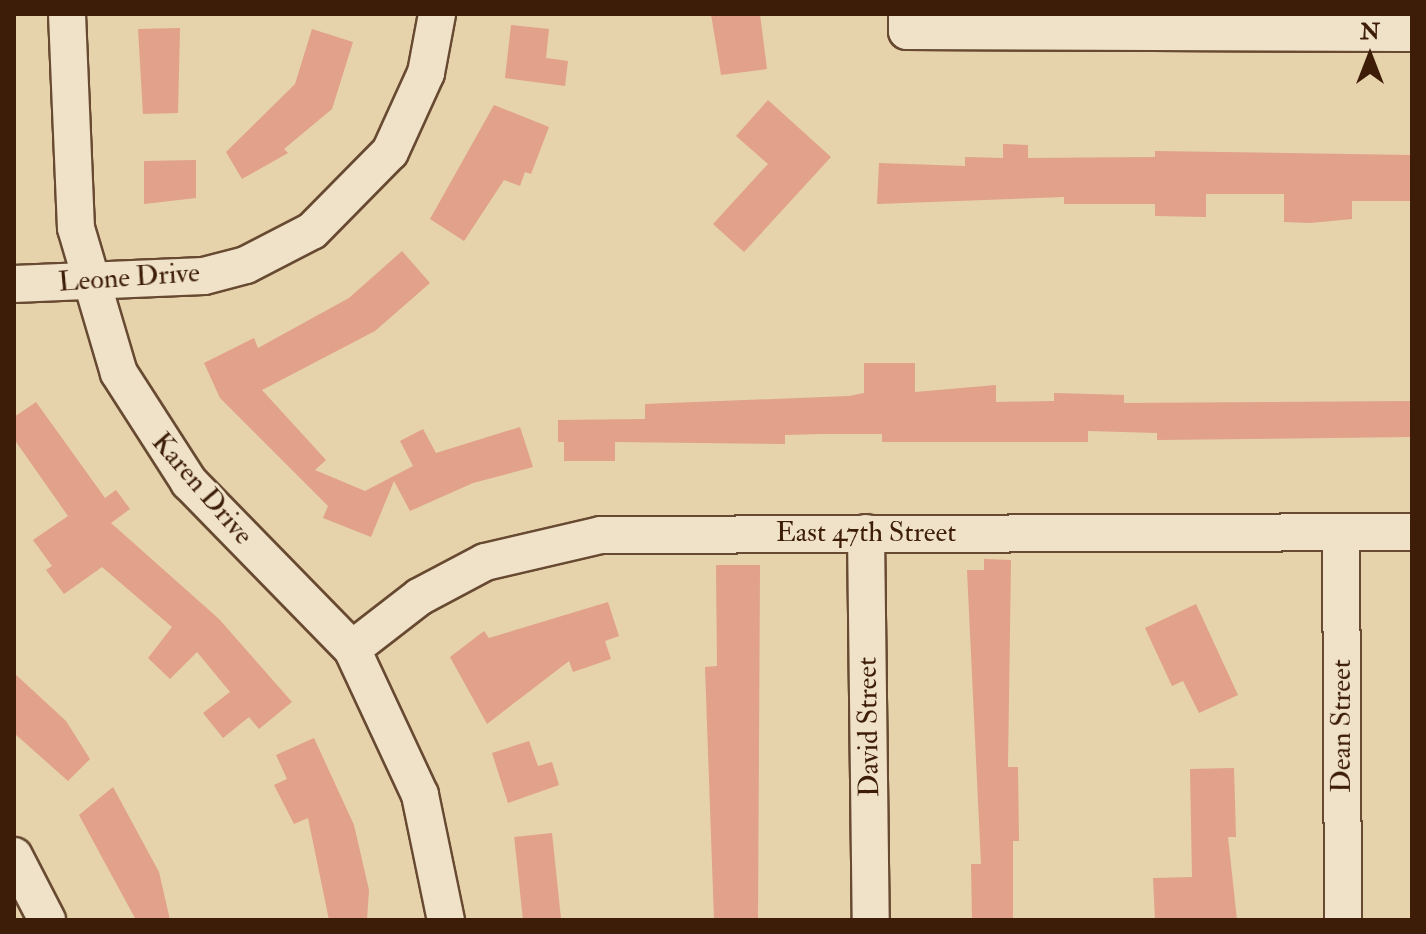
<!DOCTYPE html>
<style>
body{margin:0}
#map{position:relative;width:1426px;height:934px;overflow:hidden;background:#e6d2ab;font-family:"IM FELL Double Pica",serif}
div>[style]{position:absolute}
[style*='--x']{left:calc(var(--x)*1px);top:calc(var(--y)*1px);width:calc(var(--w)*1px);rotate:calc(var(--a)*1deg)}
.building>*{inset:0;background:#e1a18a;transform-origin:0 0}
.roads{filter:drop-shadow(2px 0 #674a31) drop-shadow(-2px 0 #674a31) drop-shadow(0 2px #674a31) drop-shadow(0 -2px #674a31)}
.minor>*{height:36px;margin:-18px;padding:0 18px;transform-origin:18px;border-radius:18px;background:#efe2c8}
span{translate:-50% -50%;white-space:nowrap;text-align:center;line-height:1.15;-webkit-text-stroke:6px #efe2c8;paint-order:stroke}
.street-label{font-size:28px;color:#3d1c08}
.frame{position:absolute;inset:0;border:16px solid #3d1c08;pointer-events:none}
.north{position:absolute;left:1330px;top:16px;width:80px;height:80px;-webkit-text-stroke:6px #efe2c8;paint-order:stroke;rotate:0deg;font-size:22px;font-weight:700;line-height:32px;text-align:center;color:#3d1c08}
.north::after{content:'';display:block;margin:auto;width:28px;height:36px;background:#3d1c08;clip-path:polygon(50% 0,100% 100%,50% 72%,0 100%)}
</style>
<div id="map">
<div class="building">
<div style="clip-path:polygon(711px 14px,760px 14px,767px 69px,721px 75px)"></div>
<div style="clip-path:polygon(511px 25px,549px 29px,546px 58px,568px 61px,565px 86px,505px 78px)"></div>
<div style="clip-path:polygon(180px 28px,178px 113px,143px 114px,138px 29px)"></div>
<div style="clip-path:polygon(312px 29px,353px 42px,332px 109px,284px 149px,288px 153px,242px 179px,226px 152px,295px 84px)"></div>
<div style="clip-path:polygon(768px 100px,831px 157px,744px 252px,713px 224px,768px 164px,736px 136px)"></div>
<div style="clip-path:polygon(494px 105px,549px 127px,531px 174px,525px 172px,520px 186px,504px 180px,464px 241px,430px 219px)"></div>
<div style="clip-path:polygon(1003px 144px,1028px 145px,1028px 158px,1155px 157px,1155px 151px,1412px 155px,1412px 201px,1352px 201px,1352px 219px,1310px 223px,1284px 222px,1284px 194px,1206px 194px,1206px 217px,1155px 216px,1155px 204px,1064px 204px,1064px 197px,877px 204px,879px 163px,965px 166px,965px 157px,1003px 158px)"></div>
<div style="clip-path:polygon(196px 160px,196px 198px,144px 204px,144px 161px)"></div>
<div style="clip-path:polygon(402px 251px,430px 283px,375px 331px,262px 390px,326px 460px,315px 470px,365px 491px,413px 466px,400px 441px,423px 429px,436px 453px,520px 427px,533px 467px,473px 483px,410px 511px,394px 481px,371px 537px,323px 518px,328px 506px,220px 398px,204px 363px,254px 338px,258px 348px,349px 298px)"></div>
<div style="clip-path:polygon(864px 363px,915px 363px,915px 392px,996px 385px,996px 402px,1054px 401px,1054px 393px,1124px 395px,1124px 403px,1412px 401px,1412px 437px,1157px 440px,1157px 433px,1088px 431px,1088px 442px,882px 442px,882px 434px,822px 434px,785px 435px,785px 444px,615px 442px,615px 461px,564px 461px,564px 442px,558px 442px,558px 420px,645px 419px,645px 404px,849px 396px,864px 393px)"></div>
<div style="clip-path:polygon(36px 402px,105px 498px,116px 490px,130px 509px,111px 523px,219px 619px,292px 702px,259px 729px,249px 717px,223px 738px,203px 713px,230px 692px,197px 652px,170px 679px,148px 658px,172px 627px,102px 567px,64px 594px,46px 570px,52px 566px,33px 540px,68px 516px,14px 439px,14px 417px)"></div>
<div style="clip-path:polygon(984px 559px,1011px 560px,1008px 767px,1018px 767px,1019px 841px,1013px 841px,1013px 920px,972px 920px,971px 864px,981px 864px,967px 570px,984px 570px)"></div>
<div style="clip-path:polygon(716px 565px,760px 565px,758px 920px,714px 920px,705px 667px,717px 666px)"></div>
<div style="clip-path:polygon(608px 602px,619px 636px,605px 641px,611px 659px,573px 672px,569px 661px,487px 724px,450px 657px,484px 631px,489px 638px)"></div>
<div style="clip-path:polygon(1196px 604px,1238px 695px,1199px 713px,1183px 681px,1172px 686px,1145px 628px)"></div>
<div style="clip-path:polygon(14px 673px,66px 721px,90px 759px,68px 781px,14px 733px)"></div>
<div style="clip-path:polygon(314px 738px,354px 825px,369px 890px,367px 920px,329px 920px,308px 818px,294px 824px,274px 785px,287px 779px,276px 755px)"></div>
<div style="clip-path:polygon(529px 741px,538px 766px,552px 762px,559px 785px,508px 803px,492px 753px)"></div>
<div style="clip-path:polygon(1234px 768px,1236px 837px,1228px 837px,1237px 920px,1155px 920px,1153px 878px,1192px 877px,1190px 769px)"></div>
<div style="clip-path:polygon(113px 787px,159px 872px,170px 920px,136px 920px,79px 815px)"></div>
<div style="left:552px;top:833px;width:87px;height:38px;rotate:84deg"></div>
</div>
<div class="roads">
<div class="minor">
<div style="--x:67;--y:14;--w:214;--a:87.6"></div>
<div style="--x:76;--y:228;--w:151;--a:73.5"></div>
<div style="--x:119;--y:373;--w:130;--a:57.3"></div>
<div style="--x:189;--y:482;--w:233;--a:45.7"></div>
<div style="--x:352;--y:649;--w:161;--a:65"></div>
<div style="--x:420;--y:795;--w:128;--a:78.3"></div>
<div style="--x:907;--y:14;--w:17;--a:90"></div>
<div style="--x:907;--y:31;--w:505;--a:0.23"></div>
<div style="--x:14;--y:284;--w:190;--a:-2.4"></div>
<div style="--x:204;--y:276;--w:43;--a:-14.7"></div>
<div style="--x:246;--y:265;--w:74;--a:-27.3"></div>
<div style="--x:312;--y:231;--w:111;--a:-45.4"></div>
<div style="--x:390;--y:152;--w:87;--a:-65.5"></div>
<div style="--x:426;--y:73;--w:60;--a:-79.4"></div>
<div style="--x:1341;--y:532;--w:388;--a:89.7"></div>
<div style="--x:866;--y:533;--w:387;--a:89.3"></div>
<div style="--x:352;--y:649;--w:85;--a:-37.8"></div>
<div style="--x:419;--y:597;--w:75;--a:-27.9"></div>
<div style="--x:485;--y:562;--w:119;--a:-13.1"></div>
<div style="--x:601;--y:535;--w:811;--a:-0.21"></div>
<div style="--x:14;--y:856;--w:72;--a:62.7"></div>
</div>
</div>
<div class="street-label">
<span style="left:129px;top:278px;rotate:-4deg">Leone Drive</span>
<span style="left:202px;top:489px;rotate:49deg">Karen Drive</span>
<span style="left:866px;top:533px">East 47th Street</span>
<span style="left:1342px;top:726px;rotate:-90deg">Dean Street</span>
<span style="left:869px;top:727px;rotate:-91deg">David Street</span>
</div>
<div class="frame"></div>
<div class="north">N</div>
</div>
